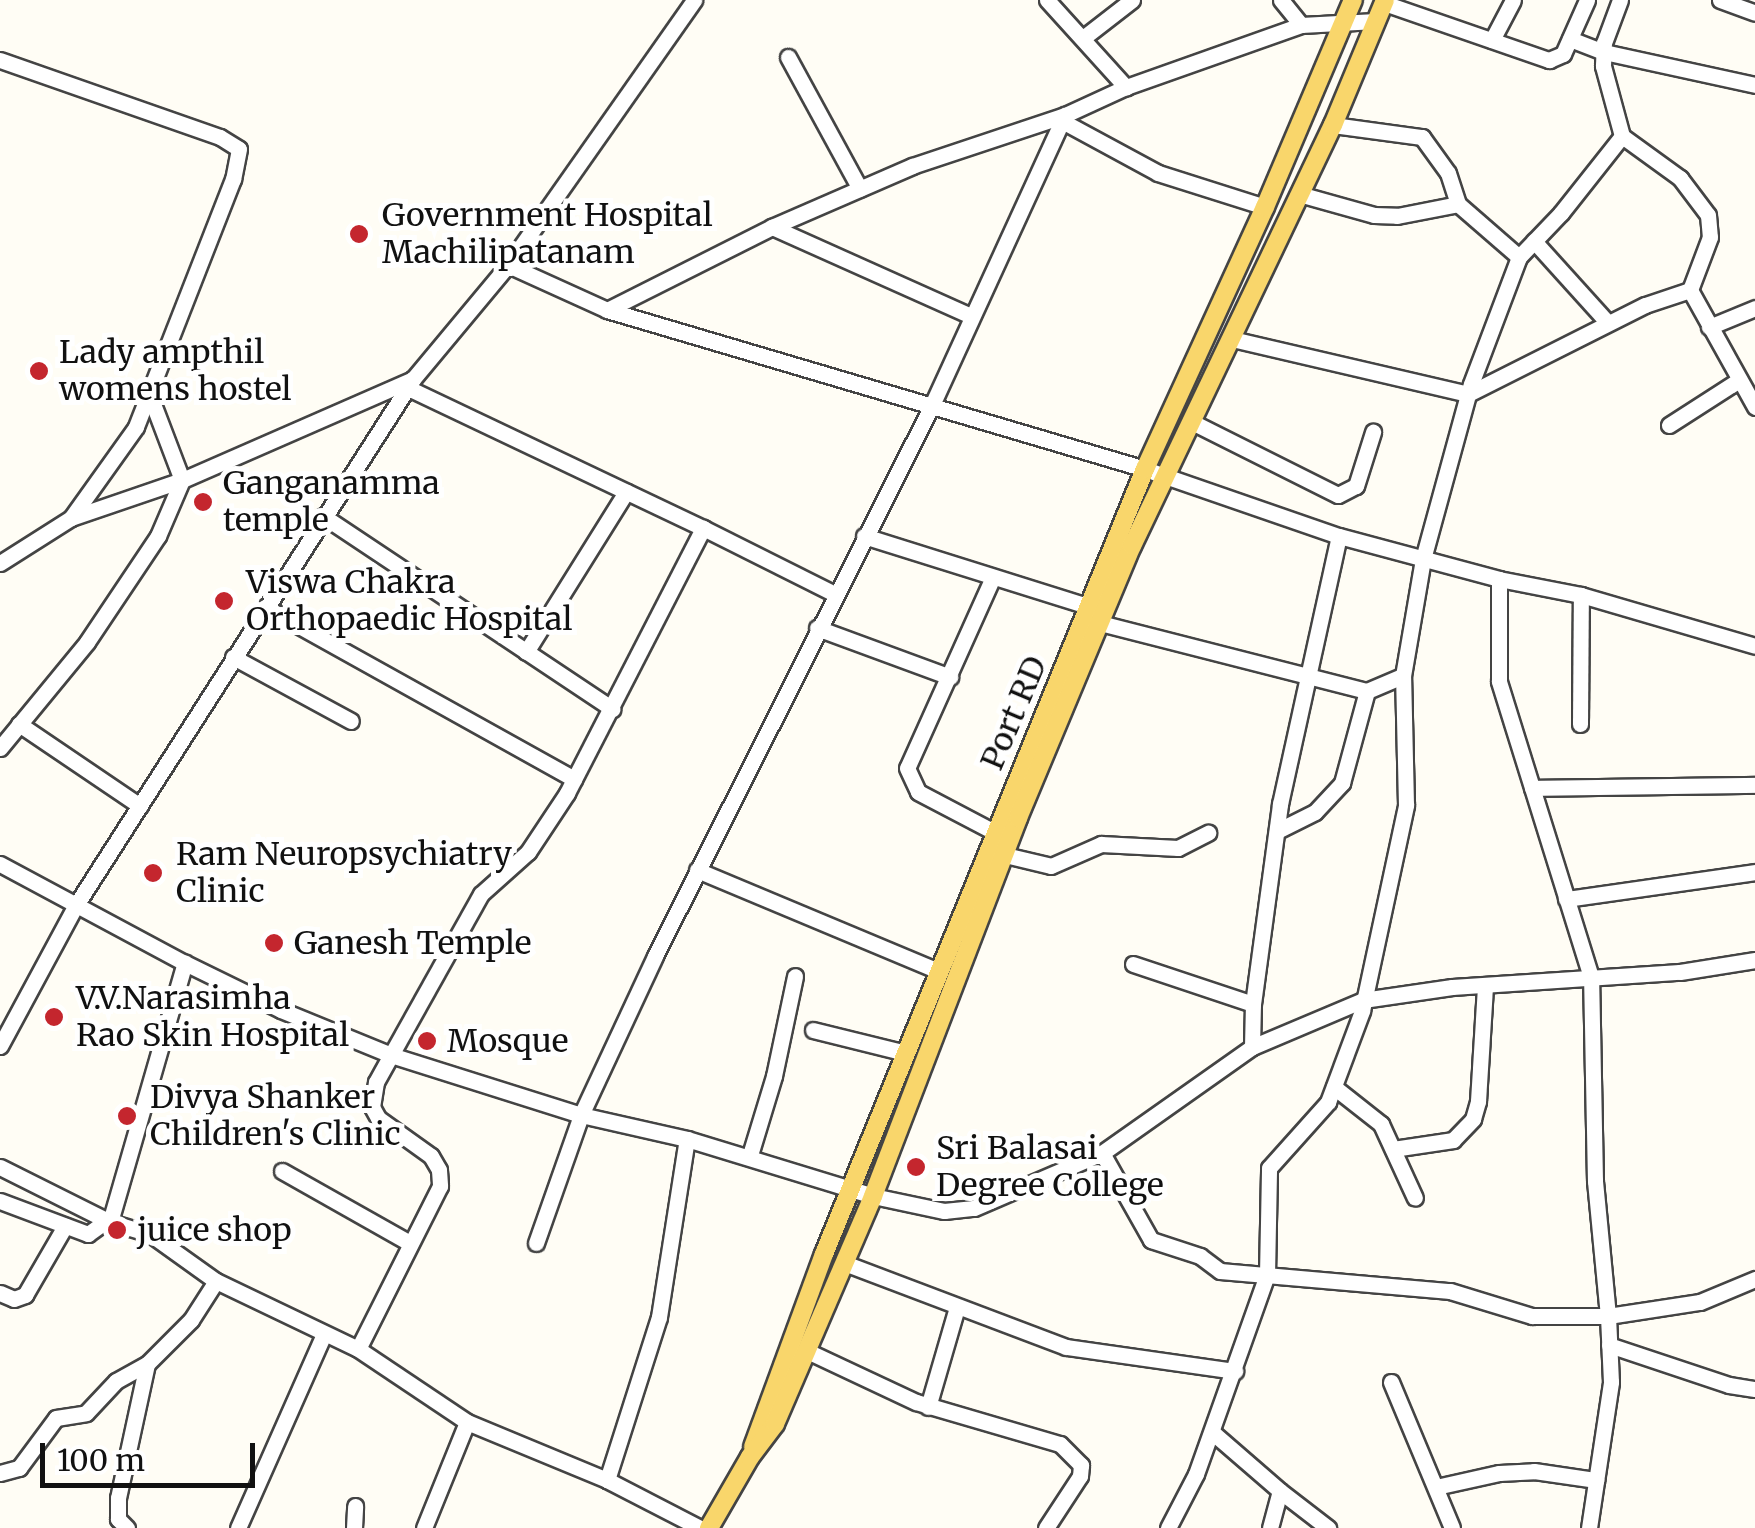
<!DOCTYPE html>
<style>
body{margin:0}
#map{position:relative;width:1755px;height:1528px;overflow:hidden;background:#fffdf5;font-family:Merriweather,serif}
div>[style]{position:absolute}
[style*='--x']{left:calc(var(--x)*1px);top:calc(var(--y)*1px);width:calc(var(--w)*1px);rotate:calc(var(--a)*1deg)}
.roads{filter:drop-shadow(2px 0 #444) drop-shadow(-2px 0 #444) drop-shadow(0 2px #444) drop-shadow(0 -2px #444)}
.minor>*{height:15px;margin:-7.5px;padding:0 7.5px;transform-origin:7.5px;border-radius:7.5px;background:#fff}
.major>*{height:18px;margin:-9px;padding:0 9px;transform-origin:9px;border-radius:9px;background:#f9d66b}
.dots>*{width:28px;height:28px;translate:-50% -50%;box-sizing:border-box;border:5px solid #fff;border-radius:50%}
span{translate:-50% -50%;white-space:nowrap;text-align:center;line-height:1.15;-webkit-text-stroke:10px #fff;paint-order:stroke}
.poi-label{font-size:32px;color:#111}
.left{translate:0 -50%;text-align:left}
.street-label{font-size:32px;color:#111}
.scale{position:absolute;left:40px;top:1443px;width:215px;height:45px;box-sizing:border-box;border:5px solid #111;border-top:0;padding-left:12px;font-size:30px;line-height:35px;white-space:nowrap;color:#111;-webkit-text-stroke:8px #fff;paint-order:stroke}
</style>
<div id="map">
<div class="roads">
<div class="minor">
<div style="--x:1047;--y:0;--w:118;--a:47.8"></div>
<div style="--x:1281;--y:0;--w:32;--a:51"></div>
<div style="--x:1720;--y:0;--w:37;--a:20"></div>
<div style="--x:1384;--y:3;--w:175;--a:19.1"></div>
<div style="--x:1549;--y:60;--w:15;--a:-23"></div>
<div style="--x:1563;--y:54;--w:59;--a:-66"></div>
<div style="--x:1083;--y:38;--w:62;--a:-37.8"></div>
<div style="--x:1570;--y:39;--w:36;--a:21"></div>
<div style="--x:1604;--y:52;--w:155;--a:12.3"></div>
<div style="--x:1492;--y:40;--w:45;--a:-62.3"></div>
<div style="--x:788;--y:57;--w:150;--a:61.4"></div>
<div style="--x:0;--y:60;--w:233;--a:19.3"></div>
<div style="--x:220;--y:137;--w:22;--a:32"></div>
<div style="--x:239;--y:149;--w:31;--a:101"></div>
<div style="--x:233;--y:179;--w:266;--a:111.4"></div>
<div style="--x:136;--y:427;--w:112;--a:125.5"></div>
<div style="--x:71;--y:518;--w:84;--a:147.6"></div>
<div style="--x:1062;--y:121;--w:109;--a:28.4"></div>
<div style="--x:1158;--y:173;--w:112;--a:17.6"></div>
<div style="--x:1333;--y:125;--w:90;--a:7.7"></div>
<div style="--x:1422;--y:137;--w:44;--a:54.2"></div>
<div style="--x:1448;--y:173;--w:33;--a:72"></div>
<div style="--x:1458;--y:204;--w:81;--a:41"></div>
<div style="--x:1622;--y:136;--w:72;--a:35.9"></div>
<div style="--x:1680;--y:178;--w:46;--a:52.9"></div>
<div style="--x:1708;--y:215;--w:22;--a:85"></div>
<div style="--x:1710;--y:237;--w:57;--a:110.7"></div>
<div style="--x:1299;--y:194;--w:78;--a:15.6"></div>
<div style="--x:1374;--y:215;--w:23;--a:2"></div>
<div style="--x:1397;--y:216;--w:62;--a:-11.1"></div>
<div style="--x:772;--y:227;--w:216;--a:24.1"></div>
<div style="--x:1534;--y:241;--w:110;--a:47.9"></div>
<div style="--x:508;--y:265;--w:324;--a:-54.9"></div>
<div style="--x:607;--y:310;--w:185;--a:-26.7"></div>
<div style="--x:772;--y:227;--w:153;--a:-23.5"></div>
<div style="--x:912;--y:166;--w:161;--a:-18.4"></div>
<div style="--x:1065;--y:115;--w:67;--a:-24.7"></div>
<div style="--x:1126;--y:87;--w:186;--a:-19.5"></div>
<div style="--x:1301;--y:25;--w:75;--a:-3.1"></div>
<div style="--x:1709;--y:327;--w:50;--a:-22.4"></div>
<div style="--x:1232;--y:339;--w:242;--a:13.1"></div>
<div style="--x:1468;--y:394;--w:198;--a:-26.7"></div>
<div style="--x:1645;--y:305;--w:47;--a:-18.4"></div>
<div style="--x:1690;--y:290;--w:134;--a:60.9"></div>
<div style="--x:408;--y:388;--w:327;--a:25.4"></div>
<div style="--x:1192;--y:422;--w:163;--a:26.6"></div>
<div style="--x:1338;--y:495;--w:20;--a:-27"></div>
<div style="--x:1356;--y:486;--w:57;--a:-72.5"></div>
<div style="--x:1669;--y:425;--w:83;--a:-32.7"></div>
<div style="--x:323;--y:516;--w:348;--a:33.7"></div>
<div style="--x:71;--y:518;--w:117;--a:-18.9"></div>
<div style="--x:182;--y:480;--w:252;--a:-23.6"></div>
<div style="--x:413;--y:379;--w:148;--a:-50.2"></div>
<div style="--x:508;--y:265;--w:109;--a:24.4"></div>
<div style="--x:607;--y:310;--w:561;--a:16.46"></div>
<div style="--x:1145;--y:469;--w:205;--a:19.1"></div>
<div style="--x:1339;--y:536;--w:166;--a:15"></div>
<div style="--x:1499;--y:579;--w:84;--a:11"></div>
<div style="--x:1581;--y:595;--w:181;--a:16.3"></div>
<div style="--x:864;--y:536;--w:237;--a:17.4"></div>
<div style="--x:993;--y:577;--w:209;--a:114.2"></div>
<div style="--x:907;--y:768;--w:26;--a:65"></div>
<div style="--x:918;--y:792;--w:88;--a:27.7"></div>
<div style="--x:265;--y:607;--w:354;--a:29.1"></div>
<div style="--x:1100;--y:623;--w:276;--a:14.3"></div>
<div style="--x:1367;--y:691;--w:39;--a:-23"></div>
<div style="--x:817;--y:628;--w:142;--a:20.2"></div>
<div style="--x:526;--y:652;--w:189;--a:-58"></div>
<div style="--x:233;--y:657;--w:134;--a:28.5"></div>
<div style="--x:19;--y:724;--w:146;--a:34.1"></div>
<div style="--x:1580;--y:724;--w:129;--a:-89.6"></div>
<div style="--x:0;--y:748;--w:137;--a:-50.6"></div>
<div style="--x:87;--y:642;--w:128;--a:-56.2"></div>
<div style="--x:158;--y:536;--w:61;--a:-66.8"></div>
<div style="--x:182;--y:480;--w:93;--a:-110.8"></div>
<div style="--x:1532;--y:788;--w:223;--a:-0.8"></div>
<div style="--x:1277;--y:831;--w:42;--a:-26.6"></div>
<div style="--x:1315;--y:812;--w:40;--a:-47"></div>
<div style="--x:1342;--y:783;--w:95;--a:-74.8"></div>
<div style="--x:1005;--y:855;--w:47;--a:13.4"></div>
<div style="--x:1051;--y:866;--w:55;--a:-23.7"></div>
<div style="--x:1101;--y:844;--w:77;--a:3"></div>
<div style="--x:1178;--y:848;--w:34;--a:-27"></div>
<div style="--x:0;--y:864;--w:210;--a:28.2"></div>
<div style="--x:697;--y:870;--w:261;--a:22.7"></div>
<div style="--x:1566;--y:899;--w:191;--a:-8.1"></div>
<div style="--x:1133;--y:964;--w:126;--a:18.4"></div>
<div style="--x:813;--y:1030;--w:96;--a:13.9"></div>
<div style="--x:0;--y:1046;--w:160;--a:-61.7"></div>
<div style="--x:76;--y:905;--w:625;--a:-57.35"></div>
<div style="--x:1252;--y:1047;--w:43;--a:-88.7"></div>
<div style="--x:1253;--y:1004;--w:202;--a:-82.3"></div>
<div style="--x:1280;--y:804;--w:274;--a:-77.6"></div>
<div style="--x:1334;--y:1087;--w:60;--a:38.2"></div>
<div style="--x:1381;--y:1124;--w:81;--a:65.3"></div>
<div style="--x:687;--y:1139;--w:195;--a:17"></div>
<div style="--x:873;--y:1196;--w:73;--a:11.9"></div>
<div style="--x:944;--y:1211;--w:30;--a:-6"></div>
<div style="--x:974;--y:1208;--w:139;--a:-23.3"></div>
<div style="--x:1102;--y:1153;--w:184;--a:-35.2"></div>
<div style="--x:1252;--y:1047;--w:121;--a:-22.9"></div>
<div style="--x:1363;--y:1000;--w:90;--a:-8.3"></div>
<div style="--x:1452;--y:987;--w:228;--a:-3.8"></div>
<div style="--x:1680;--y:972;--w:76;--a:-9.1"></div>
<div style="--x:1393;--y:1149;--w:61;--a:-8.5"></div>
<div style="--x:1453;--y:1140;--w:29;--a:-46"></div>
<div style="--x:1473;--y:1119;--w:19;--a:-74"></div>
<div style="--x:1478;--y:1101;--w:116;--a:-86.5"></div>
<div style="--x:1102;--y:1153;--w:100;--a:60.6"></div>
<div style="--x:1151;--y:1240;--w:52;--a:18.1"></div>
<div style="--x:1200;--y:1256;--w:25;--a:37"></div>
<div style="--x:1220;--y:1271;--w:231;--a:5"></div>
<div style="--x:1450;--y:1291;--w:86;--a:17"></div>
<div style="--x:1532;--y:1316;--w:76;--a:0"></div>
<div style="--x:1608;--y:1316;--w:136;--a:-95.5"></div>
<div style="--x:1595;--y:1181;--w:204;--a:-91.1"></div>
<div style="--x:1591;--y:977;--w:310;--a:-107.3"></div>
<div style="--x:1499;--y:681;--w:102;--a:-90"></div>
<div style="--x:750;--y:1155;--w:83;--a:-73.1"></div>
<div style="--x:774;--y:1076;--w:102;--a:-78.1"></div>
<div style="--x:0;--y:1167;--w:123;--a:26.6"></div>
<div style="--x:110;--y:1222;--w:42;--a:16.7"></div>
<div style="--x:150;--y:1234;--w:81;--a:35.5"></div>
<div style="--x:216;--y:1281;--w:157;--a:25.6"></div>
<div style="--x:358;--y:1349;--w:131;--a:33.8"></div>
<div style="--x:467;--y:1422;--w:152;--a:22.5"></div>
<div style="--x:607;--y:1480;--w:105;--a:27.3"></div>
<div style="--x:282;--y:1171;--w:147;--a:29.4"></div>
<div style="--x:0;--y:1201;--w:94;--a:20.6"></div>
<div style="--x:88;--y:1234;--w:24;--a:-36"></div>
<div style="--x:110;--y:1222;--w:270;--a:-73.9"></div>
<div style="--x:185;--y:963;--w:107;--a:26.1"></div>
<div style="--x:281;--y:1010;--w:119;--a:22.2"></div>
<div style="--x:391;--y:1055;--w:31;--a:119"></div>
<div style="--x:376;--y:1082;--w:25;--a:99"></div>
<div style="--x:372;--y:1107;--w:13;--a:61"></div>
<div style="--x:378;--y:1118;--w:65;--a:35.6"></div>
<div style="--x:431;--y:1156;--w:16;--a:60"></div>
<div style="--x:439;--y:1170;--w:16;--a:86"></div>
<div style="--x:440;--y:1186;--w:182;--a:116.7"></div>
<div style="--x:536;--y:1243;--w:136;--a:-70.6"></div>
<div style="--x:581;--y:1115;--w:175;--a:-65"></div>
<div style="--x:655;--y:956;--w:617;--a:-63.31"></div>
<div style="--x:932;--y:405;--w:319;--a:-65.4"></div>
<div style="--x:844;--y:1263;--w:237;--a:20.7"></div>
<div style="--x:1066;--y:1347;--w:171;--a:8.1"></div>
<div style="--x:0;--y:1293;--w:15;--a:23"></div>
<div style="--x:14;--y:1299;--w:12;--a:-20"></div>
<div style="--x:25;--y:1295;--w:80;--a:-59.9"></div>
<div style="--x:1609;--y:1345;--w:126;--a:18.4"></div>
<div style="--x:1729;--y:1385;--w:26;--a:9"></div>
<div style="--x:807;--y:1351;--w:120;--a:25.1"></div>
<div style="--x:916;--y:1402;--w:150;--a:16.3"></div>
<div style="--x:1060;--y:1444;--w:30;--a:45"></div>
<div style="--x:1081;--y:1465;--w:11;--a:95"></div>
<div style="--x:1080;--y:1476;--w:62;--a:123.2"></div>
<div style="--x:1391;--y:1382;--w:158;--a:67.3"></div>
<div style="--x:928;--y:1407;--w:104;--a:-73.8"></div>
<div style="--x:1212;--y:1432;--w:90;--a:40.9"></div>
<div style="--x:0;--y:1473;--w:20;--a:-15"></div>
<div style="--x:19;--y:1468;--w:62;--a:-53.5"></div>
<div style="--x:56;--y:1418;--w:30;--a:-9"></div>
<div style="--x:86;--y:1413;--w:44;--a:-46.8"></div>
<div style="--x:116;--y:1381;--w:35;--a:-29"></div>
<div style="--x:607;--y:1480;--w:171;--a:-72.3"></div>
<div style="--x:659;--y:1317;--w:180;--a:-81.1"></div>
<div style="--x:687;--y:1139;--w:109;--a:-167.2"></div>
<div style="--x:581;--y:1115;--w:199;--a:-162.5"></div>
<div style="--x:391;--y:1055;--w:184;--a:-60.8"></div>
<div style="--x:481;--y:894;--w:63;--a:-41.8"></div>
<div style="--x:528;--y:852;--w:71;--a:-56.5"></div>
<div style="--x:567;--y:793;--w:298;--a:-62.8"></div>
<div style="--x:703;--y:528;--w:148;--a:26.6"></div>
<div style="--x:1436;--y:1487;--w:65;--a:-12.5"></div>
<div style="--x:1499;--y:1473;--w:35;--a:-3"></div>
<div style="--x:1534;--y:1471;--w:63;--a:8.3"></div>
<div style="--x:127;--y:1528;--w:13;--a:-135"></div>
<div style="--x:118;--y:1519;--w:21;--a:-90"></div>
<div style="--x:118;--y:1498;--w:137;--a:-77.8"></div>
<div style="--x:147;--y:1364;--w:62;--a:-45"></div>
<div style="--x:191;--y:1320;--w:46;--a:-57.3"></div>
<div style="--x:238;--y:1528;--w:212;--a:-66.1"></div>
<div style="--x:354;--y:1528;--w:22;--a:-87"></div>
<div style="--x:424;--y:1528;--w:114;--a:-67.9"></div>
<div style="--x:1168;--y:1528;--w:61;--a:-62.6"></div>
<div style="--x:1196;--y:1474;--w:211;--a:-70.4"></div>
<div style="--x:1267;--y:1275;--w:107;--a:-88.9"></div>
<div style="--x:1269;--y:1168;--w:89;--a:-48.2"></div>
<div style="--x:1328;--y:1102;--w:97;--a:-69.5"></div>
<div style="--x:1362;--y:1011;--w:211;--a:-77.9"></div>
<div style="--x:1406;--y:805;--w:129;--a:-91.3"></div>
<div style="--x:1403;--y:676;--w:119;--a:-80.3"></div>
<div style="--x:1423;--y:559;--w:181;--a:-74.7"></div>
<div style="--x:1471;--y:384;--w:136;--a:-69.3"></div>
<div style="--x:1519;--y:257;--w:61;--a:-46.3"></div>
<div style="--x:1561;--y:213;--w:98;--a:-51.6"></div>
<div style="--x:1622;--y:136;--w:73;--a:-105.2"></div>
<div style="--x:1603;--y:66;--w:23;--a:-88"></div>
<div style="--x:1604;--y:43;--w:46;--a:-69.6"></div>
<div style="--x:1270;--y:1528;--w:38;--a:-75"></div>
<div style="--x:1280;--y:1491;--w:61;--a:37.6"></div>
<div style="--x:1589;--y:1528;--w:148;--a:-81.4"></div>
<div style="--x:1611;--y:1382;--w:66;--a:-92.6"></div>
<div style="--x:1608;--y:1316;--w:93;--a:-8.7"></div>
<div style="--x:1700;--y:1302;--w:60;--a:-22.7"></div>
</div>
<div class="major">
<div style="--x:753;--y:1447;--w:206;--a:-69.8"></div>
<div style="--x:824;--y:1254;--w:848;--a:-67.76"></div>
<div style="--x:1145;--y:469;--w:288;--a:-65.4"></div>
<div style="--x:1265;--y:207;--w:225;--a:-67"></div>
<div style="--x:709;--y:1528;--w:82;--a:-60"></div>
<div style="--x:750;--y:1457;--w:41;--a:-52.9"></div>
<div style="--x:775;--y:1424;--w:248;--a:-66.7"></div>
<div style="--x:873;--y:1196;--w:405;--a:-69"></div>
<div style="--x:1018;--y:818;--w:295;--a:-67.3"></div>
<div style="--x:1132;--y:546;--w:467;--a:-64.5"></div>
<div style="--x:1333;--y:125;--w:135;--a:-67.4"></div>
</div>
</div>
<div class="dots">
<div style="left:359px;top:234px;background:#c4262e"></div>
<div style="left:39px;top:371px;background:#c4262e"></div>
<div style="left:203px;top:502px;background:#c4262e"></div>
<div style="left:224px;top:601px;background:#c4262e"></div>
<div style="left:153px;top:873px;background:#c4262e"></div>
<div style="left:274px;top:943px;background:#c4262e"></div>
<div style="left:54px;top:1017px;background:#c4262e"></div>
<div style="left:427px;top:1041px;background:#c4262e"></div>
<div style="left:127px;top:1116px;background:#c4262e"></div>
<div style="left:916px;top:1167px;background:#c4262e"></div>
<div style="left:117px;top:1230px;background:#c4262e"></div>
</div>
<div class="poi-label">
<span class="left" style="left:382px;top:234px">Government Hospital<br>Machilipatanam</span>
<span class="left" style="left:59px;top:371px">Lady ampthil<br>womens hostel</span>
<span class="left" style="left:223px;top:502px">Ganganamma<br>temple</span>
<span class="left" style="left:246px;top:601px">Viswa Chakra<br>Orthopaedic Hospital</span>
<span class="left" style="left:176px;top:873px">Ram Neuropsychiatry<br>Clinic</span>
<span class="left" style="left:294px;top:943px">Ganesh Temple</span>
<span class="left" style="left:76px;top:1017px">V.V.Narasimha<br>Rao Skin Hospital</span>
<span class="left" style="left:447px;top:1041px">Mosque</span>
<span class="left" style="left:150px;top:1116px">Divya Shanker<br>Children's Clinic</span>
<span class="left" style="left:936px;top:1167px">Sri Balasai<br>Degree College</span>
<span class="left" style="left:137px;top:1230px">juice shop</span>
</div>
<div class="street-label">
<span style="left:1014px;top:713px;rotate:-67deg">Port RD</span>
</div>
<div class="scale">100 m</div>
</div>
